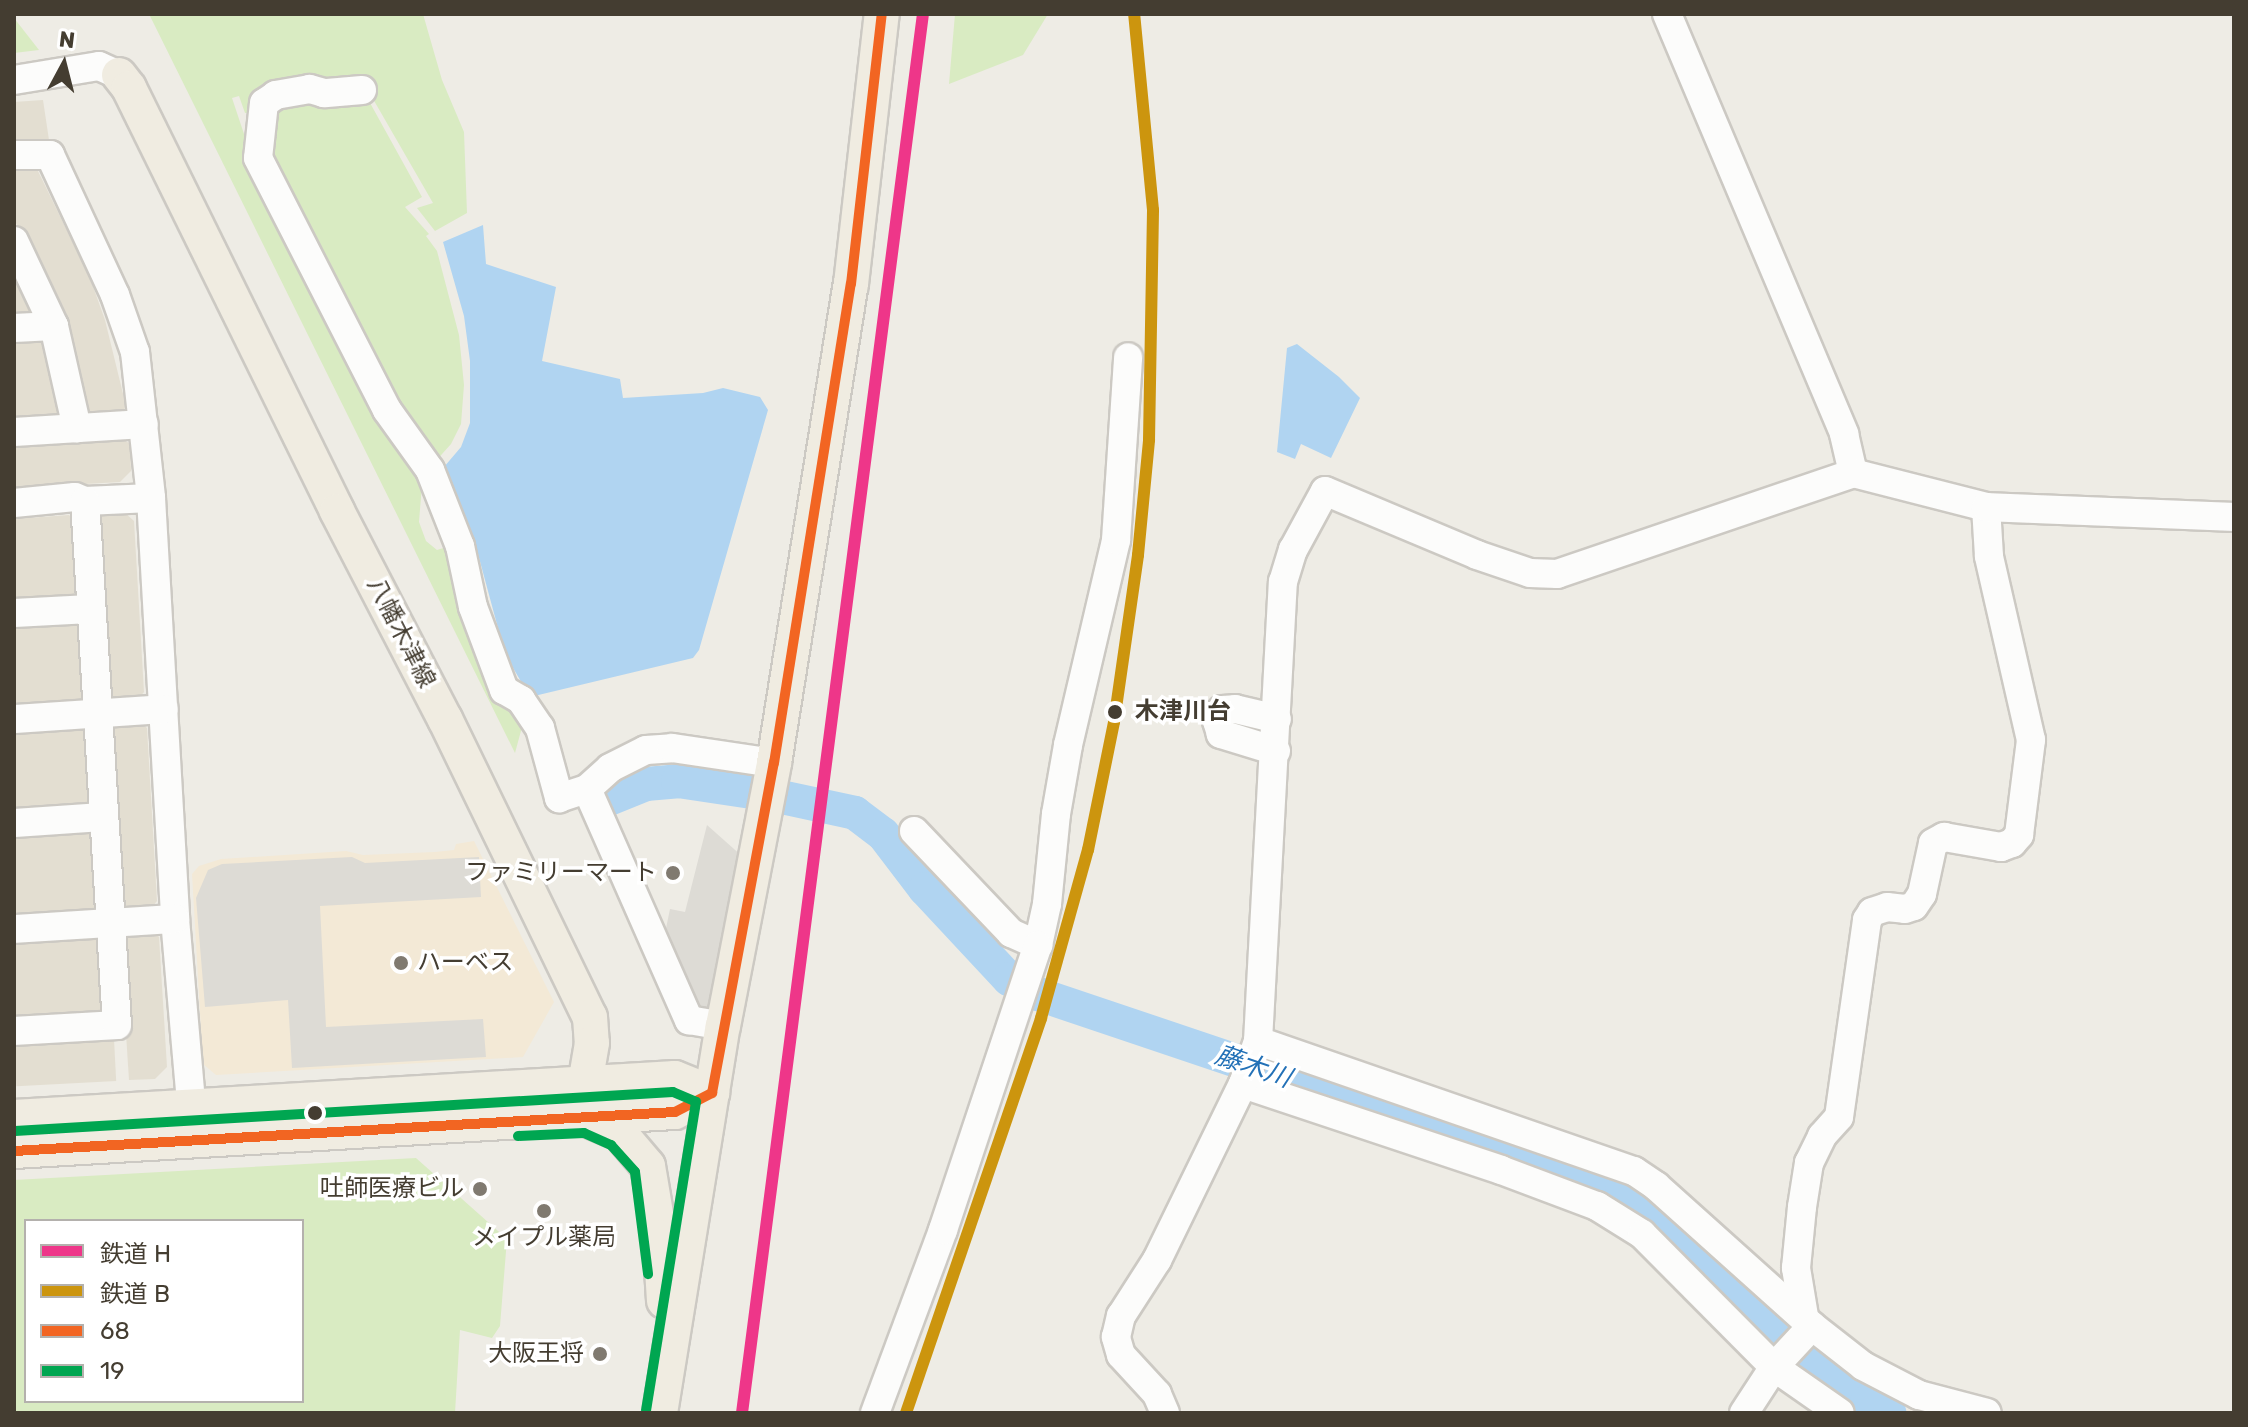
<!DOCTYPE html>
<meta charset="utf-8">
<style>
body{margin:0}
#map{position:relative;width:2248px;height:1427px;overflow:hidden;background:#eeece5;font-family:Rubik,"Noto Sans JP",sans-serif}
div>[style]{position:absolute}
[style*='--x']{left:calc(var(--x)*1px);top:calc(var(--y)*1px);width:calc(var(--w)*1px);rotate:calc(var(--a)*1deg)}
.residential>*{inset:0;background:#e3ded1;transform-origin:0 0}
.commercial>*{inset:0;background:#f3e9d6}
.green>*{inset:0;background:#d9ebc2}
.parking>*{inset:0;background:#dddbd5}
.water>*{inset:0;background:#b0d4f1}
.river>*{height:34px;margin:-17px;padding:0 17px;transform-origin:17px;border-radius:17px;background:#b0d4f1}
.roads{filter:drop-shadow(2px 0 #ccc9c3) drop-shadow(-2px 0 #ccc9c3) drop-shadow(0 2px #ccc9c3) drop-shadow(0 -2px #ccc9c3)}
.minor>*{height:28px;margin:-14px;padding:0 14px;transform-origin:14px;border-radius:14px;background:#fcfcfb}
.major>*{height:34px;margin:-17px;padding:0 17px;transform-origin:17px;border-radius:17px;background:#f0ece1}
.bus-1>*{height:10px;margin:-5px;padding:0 5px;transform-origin:5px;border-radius:5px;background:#f26522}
.bus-2>*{height:10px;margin:-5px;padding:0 5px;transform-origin:5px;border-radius:5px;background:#00a651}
.rail-1>*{height:12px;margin:-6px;padding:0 6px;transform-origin:6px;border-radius:6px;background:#ee3689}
.rail-2>*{height:12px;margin:-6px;padding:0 6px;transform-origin:6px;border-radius:6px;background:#cc950e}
.dots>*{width:22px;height:22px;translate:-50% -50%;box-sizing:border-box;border:4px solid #fff;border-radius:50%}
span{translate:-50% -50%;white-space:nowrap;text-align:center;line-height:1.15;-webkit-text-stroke:7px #fff;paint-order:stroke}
.street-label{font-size:24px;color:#443d31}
.stop-label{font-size:24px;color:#443d31;font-weight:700}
.left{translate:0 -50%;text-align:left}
.poi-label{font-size:24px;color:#443d31}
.right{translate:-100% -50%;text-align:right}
.water-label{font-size:26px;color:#2371b7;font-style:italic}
.frame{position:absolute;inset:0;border:16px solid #443d31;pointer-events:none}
.legend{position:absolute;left:24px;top:1219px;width:280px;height:184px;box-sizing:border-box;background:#fff;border:2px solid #b4b1ad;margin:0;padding:10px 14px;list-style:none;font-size:24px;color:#443d31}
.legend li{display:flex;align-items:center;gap:16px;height:40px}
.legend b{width:40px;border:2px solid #b4b1ad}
.north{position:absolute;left:24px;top:24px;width:80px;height:80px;-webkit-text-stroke:6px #fff;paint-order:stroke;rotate:7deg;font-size:22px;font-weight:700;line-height:32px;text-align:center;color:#443d31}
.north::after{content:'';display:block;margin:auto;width:28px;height:36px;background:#443d31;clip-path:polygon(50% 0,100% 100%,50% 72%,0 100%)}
</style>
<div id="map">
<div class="residential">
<div style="clip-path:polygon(43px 100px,49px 140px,14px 146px,14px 102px)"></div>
<div style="clip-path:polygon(25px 164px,37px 169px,90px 278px,105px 320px,126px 406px,120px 417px,93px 419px,85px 412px,57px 309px,14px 219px,14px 165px)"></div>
<div style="clip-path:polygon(14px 262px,36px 309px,31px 318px,14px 319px)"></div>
<div style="clip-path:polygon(40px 336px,50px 343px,65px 413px,58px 421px,14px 424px,14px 338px)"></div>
<div style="clip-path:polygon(119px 436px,130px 444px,131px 471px,120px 482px,14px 488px,14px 442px)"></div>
<div style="clip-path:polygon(124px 512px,134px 521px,144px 692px,136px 702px,113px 703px,106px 695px,95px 524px,103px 513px)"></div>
<div style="clip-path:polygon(69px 515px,76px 522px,81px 591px,73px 601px,14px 604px,14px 519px)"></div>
<div style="clip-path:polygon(75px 620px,82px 627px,87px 695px,78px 705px,14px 709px,14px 623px)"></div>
<div style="clip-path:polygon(139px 721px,147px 728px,157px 901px,149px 911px,127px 912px,117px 904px,108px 731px,115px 722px)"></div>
<div style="clip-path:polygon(79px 724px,89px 731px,93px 800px,86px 810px,14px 814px,14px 728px)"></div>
<div style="clip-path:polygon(88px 829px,95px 836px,98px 906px,92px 914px,14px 918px,14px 833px)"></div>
<div style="clip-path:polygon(151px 929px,159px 937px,167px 1067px,155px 1079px,129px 1080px,120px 940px,128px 931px)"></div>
<div style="clip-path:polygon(92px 933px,101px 941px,105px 1010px,98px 1019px,14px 1024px,14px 937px)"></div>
<div style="left:114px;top:1039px;width:42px;height:100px;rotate:87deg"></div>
</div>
<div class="commercial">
<div style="clip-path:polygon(474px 841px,554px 1002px,523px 1057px,216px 1075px,203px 1064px,192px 874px,199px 866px,221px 859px,346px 851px,363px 855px,435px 852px,454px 850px,456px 844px)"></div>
</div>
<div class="green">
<div style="clip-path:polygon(149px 14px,423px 14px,442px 80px,464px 132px,467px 213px,435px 231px,417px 208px,433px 203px,369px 92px,245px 113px,239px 96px,232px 98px,258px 176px,423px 472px,419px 522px,426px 541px,437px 550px,453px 545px,525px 716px,515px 753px)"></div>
<div style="clip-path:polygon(955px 14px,1048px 14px,1023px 55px,949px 84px)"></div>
<div style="clip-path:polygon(14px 18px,39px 50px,14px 53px)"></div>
<div style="clip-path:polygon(364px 92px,422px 197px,405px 207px,429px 234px,426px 236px,437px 251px,459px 335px,464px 385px,461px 424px,451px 444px,434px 463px,417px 448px,263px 150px,270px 109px)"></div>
<div style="clip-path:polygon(evenodd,416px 1158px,507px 1239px,500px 1326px,492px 1338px,460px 1330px,455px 1413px,14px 1413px,14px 1180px,416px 1158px,302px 1221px,302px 1401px,26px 1401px,26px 1221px,302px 1221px)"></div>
</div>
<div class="parking">
<div style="clip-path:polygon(707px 825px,743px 857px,711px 1011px,696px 1013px,664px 938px,670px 909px,685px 912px)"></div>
<div style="clip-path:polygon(352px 857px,365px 863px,479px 857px,481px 897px,320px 906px,326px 1027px,483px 1019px,486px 1057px,292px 1068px,288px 1000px,205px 1007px,196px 898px,208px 870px,222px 864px)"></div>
</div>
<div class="water">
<div style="clip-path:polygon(483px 225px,486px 264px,556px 287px,542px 361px,620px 379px,623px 398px,703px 393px,723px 388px,760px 397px,768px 410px,699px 650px,693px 658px,530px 697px,505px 654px,478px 554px,444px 467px,461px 447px,470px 423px,470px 361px,464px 316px,443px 242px)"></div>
<div style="clip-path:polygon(1297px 344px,1339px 377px,1360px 398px,1331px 458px,1301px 444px,1295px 459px,1277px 452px,1287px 348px)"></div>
</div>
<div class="river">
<div style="--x:609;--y:799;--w:40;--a:-22"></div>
<div style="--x:646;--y:784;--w:32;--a:-5"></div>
<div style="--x:678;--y:781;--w:95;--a:8.5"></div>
<div style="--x:772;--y:795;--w:85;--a:12.2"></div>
<div style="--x:855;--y:813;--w:35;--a:37"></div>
<div style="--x:883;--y:834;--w:69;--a:52.6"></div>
<div style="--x:925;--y:889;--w:123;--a:47"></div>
<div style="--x:1009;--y:979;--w:33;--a:27"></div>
<div style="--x:1038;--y:994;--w:616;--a:18.64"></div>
<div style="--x:1622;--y:1191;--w:50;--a:36.9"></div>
<div style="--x:1662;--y:1221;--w:198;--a:43.4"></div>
<div style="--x:1806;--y:1357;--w:76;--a:36.4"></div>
<div style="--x:1867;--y:1402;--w:25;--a:26"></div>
</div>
<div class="roads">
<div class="minor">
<div style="--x:1667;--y:14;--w:456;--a:67.1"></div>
<div style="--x:1844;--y:434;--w:40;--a:77"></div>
<div style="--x:14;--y:80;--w:86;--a:-9.4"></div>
<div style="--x:99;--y:66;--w:22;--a:24"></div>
<div style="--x:362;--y:90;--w:38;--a:175"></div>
<div style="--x:324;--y:93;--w:15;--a:-164"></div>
<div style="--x:310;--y:89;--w:35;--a:170"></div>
<div style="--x:276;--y:95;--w:14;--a:146"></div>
<div style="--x:264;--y:103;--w:55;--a:96.2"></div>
<div style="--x:258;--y:158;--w:283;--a:62.9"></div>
<div style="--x:387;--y:410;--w:74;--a:54.4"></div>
<div style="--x:430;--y:470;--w:82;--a:68.5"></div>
<div style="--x:460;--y:546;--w:62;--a:78"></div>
<div style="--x:473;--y:607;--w:89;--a:69.5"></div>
<div style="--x:504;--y:690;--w:20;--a:30"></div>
<div style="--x:521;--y:700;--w:34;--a:56"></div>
<div style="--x:540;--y:728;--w:73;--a:74.8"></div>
<div style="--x:559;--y:798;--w:29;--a:-18"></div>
<div style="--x:587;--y:789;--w:31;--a:-42"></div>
<div style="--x:610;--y:768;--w:40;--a:-26.6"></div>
<div style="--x:646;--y:750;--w:26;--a:-4"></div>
<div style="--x:672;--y:748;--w:103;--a:8.4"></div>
<div style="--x:14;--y:155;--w:36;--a:0"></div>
<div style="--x:50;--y:155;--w:154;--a:65.1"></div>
<div style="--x:115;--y:295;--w:60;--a:70.7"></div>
<div style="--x:135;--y:352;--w:147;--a:83.7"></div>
<div style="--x:151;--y:498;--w:422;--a:86.7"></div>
<div style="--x:175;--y:919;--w:207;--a:85"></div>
<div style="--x:14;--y:241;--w:94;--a:64.8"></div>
<div style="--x:54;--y:326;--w:105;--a:77.3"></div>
<div style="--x:14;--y:328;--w:40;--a:-2.9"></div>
<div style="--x:14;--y:432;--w:130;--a:-3.5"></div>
<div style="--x:14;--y:503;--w:61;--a:-5.6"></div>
<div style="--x:75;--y:497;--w:11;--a:22"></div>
<div style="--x:85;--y:501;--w:66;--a:-2.6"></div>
<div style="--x:14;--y:613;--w:76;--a:-3"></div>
<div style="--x:14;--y:719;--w:150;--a:-3.8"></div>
<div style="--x:1276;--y:751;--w:58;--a:-162.8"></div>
<div style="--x:1221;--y:734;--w:14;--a:-107"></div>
<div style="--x:1217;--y:721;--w:12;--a:-66"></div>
<div style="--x:1222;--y:710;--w:13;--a:-4"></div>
<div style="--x:1235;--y:709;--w:43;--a:13.4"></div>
<div style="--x:587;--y:789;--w:253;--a:66.2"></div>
<div style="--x:689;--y:1020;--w:35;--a:10"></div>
<div style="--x:14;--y:823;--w:89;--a:-3.9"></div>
<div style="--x:914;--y:831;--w:141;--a:46.4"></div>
<div style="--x:1011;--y:933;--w:30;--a:24"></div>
<div style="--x:1038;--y:945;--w:42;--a:-77.6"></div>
<div style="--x:1047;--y:904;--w:90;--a:-84.3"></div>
<div style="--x:1056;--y:814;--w:70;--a:-80.1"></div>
<div style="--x:1068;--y:745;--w:211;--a:-76.8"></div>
<div style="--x:1116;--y:540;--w:183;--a:-86.2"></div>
<div style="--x:14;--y:929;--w:161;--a:-3.6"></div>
<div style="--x:14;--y:1031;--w:103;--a:-3.3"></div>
<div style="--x:117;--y:1025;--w:525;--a:-93.49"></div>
<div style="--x:1258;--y:1041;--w:398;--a:19.1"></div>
<div style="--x:1634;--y:1171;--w:27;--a:34"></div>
<div style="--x:1656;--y:1186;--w:210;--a:41.9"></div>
<div style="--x:1812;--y:1326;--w:65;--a:38.1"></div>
<div style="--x:1863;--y:1366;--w:63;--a:27.4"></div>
<div style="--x:1919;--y:1395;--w:70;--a:14.8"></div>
<div style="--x:1243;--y:1084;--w:272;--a:18.4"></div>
<div style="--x:1501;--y:1170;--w:103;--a:20.6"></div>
<div style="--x:1597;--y:1206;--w:53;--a:31.9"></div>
<div style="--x:1642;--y:1234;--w:187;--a:45.2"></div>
<div style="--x:1774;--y:1367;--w:80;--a:34.9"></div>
<div style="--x:1804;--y:1316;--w:49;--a:-99.5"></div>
<div style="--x:1796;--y:1268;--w:61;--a:-84.4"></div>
<div style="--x:1802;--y:1207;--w:45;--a:-81"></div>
<div style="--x:1809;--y:1163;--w:30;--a:-64"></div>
<div style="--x:1822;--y:1136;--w:25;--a:-48"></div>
<div style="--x:1839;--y:1117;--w:199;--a:-81.9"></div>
<div style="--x:1867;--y:920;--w:9;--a:-58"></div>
<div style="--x:1872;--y:912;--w:16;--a:-18"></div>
<div style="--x:1887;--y:907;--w:18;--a:6"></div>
<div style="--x:1905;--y:909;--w:9;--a:-18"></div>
<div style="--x:1914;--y:906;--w:14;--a:-56"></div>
<div style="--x:1922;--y:894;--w:52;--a:-77.8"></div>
<div style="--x:1933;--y:843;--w:13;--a:-29"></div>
<div style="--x:1944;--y:837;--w:58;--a:10"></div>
<div style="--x:2001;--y:847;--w:12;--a:-20"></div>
<div style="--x:2012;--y:843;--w:11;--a:-49"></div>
<div style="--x:2019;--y:835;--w:96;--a:-82.8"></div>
<div style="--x:2031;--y:740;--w:189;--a:-102.9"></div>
<div style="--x:1989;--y:556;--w:49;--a:-93.5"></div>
<div style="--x:875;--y:1413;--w:195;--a:-69.6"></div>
<div style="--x:943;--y:1230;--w:300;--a:-71.6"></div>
<div style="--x:1165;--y:1413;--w:21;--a:-113"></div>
<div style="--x:1157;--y:1394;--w:53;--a:-132.7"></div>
<div style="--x:1121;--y:1355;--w:19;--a:-106"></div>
<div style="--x:1116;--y:1337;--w:22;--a:-77"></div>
<div style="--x:1121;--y:1316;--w:67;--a:-57.3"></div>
<div style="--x:1157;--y:1260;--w:196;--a:-64"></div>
<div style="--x:1243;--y:1084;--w:46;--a:-70.8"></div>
<div style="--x:1258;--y:1041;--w:460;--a:-86.9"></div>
<div style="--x:1283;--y:582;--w:34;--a:-73"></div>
<div style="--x:1293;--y:550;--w:67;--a:-61.5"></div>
<div style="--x:1325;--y:491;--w:165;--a:22.8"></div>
<div style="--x:1477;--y:555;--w:56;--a:18.8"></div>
<div style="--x:1530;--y:573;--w:27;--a:2"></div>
<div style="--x:1557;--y:574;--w:313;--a:-18.8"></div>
<div style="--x:1853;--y:473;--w:137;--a:14.3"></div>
<div style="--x:1986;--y:507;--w:248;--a:2.3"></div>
<div style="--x:1744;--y:1413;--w:55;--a:-56.9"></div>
<div style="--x:1774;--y:1367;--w:56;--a:-47.2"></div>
</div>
<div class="major">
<div style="--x:119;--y:75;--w:16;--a:52"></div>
<div style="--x:129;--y:88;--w:471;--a:63.8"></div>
<div style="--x:337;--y:511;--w:234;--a:62.6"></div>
<div style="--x:445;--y:719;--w:331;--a:64.1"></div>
<div style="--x:590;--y:1017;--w:26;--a:86"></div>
<div style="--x:592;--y:1043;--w:42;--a:99.7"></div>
<div style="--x:14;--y:1117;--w:662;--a:-3.38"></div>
<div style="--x:675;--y:1078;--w:40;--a:22"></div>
<div style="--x:587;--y:1119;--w:36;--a:23"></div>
<div style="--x:620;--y:1133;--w:43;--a:49.7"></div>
<div style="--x:648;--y:1166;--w:72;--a:80.4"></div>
<div style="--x:660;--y:1237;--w:64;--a:86.4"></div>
<div style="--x:14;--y:1151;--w:662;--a:-3.38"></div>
<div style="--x:675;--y:1112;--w:42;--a:-27.2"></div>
<div style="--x:660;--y:1413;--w:392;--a:-80.8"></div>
<div style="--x:723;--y:1026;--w:268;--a:-79"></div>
<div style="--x:774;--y:763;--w:485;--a:-80.9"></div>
<div style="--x:851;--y:284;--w:272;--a:-83.5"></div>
</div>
</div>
<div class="bus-1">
<div style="--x:712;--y:1093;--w:336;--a:-79.4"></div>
<div style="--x:774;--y:763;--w:485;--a:-80.9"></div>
<div style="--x:851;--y:284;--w:272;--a:-83.5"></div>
<div style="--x:14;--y:1151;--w:662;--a:-3.38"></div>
<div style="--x:675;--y:1112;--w:42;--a:-27.2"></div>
</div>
<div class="bus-2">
<div style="--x:15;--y:1131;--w:659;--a:-3.39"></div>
<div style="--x:673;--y:1092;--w:25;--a:23"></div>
<div style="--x:696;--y:1102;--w:313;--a:99.2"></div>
<div style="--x:518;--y:1136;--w:66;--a:-2.6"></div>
<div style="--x:584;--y:1133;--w:30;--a:24"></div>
<div style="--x:611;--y:1145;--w:36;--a:48"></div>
<div style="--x:635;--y:1172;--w:103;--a:82.7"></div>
</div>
<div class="rail-1">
<div style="--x:742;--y:1413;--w:1411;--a:-82.63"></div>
</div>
<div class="rail-2">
<div style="--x:906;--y:1413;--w:417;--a:-71.1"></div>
<div style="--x:1041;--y:1018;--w:174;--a:-74.4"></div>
<div style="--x:1088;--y:850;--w:131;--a:-78.5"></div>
<div style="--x:1114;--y:722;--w:169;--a:-81.8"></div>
<div style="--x:1138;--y:555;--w:116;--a:-84.5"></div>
<div style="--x:1149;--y:440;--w:230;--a:-89"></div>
<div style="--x:1153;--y:210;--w:197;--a:-95.5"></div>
</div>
<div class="dots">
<div style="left:1115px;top:712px;background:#443d31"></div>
<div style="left:673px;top:873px;background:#807a70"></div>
<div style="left:401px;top:963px;background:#807a70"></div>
<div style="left:315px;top:1113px;background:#443d31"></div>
<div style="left:480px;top:1189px;background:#807a70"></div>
<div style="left:544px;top:1211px;background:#807a70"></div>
<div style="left:600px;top:1354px;background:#807a70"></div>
</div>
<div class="street-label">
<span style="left:401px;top:633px;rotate:63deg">八幡木津線</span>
</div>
<div class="stop-label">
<span class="left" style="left:1135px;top:712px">木津川台</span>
</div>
<div class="poi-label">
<span class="right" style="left:657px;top:873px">ファミリーマート</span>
<span class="left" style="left:417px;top:963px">ハーベス</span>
<span class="right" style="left:464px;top:1189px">吐師医療ビル</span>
<span style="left:544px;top:1238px">メイプル薬局</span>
<span class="right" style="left:584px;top:1354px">大阪王将</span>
</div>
<div class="water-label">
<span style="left:1253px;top:1067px;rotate:19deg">藤木川</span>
</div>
<div class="frame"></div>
<ul class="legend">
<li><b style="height:10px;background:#ee3689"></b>鉄道 H</li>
<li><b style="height:10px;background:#cc950e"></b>鉄道 B</li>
<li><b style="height:10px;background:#f26522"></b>68</li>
<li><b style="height:10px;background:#00a651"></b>19</li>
</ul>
<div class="north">N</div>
</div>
